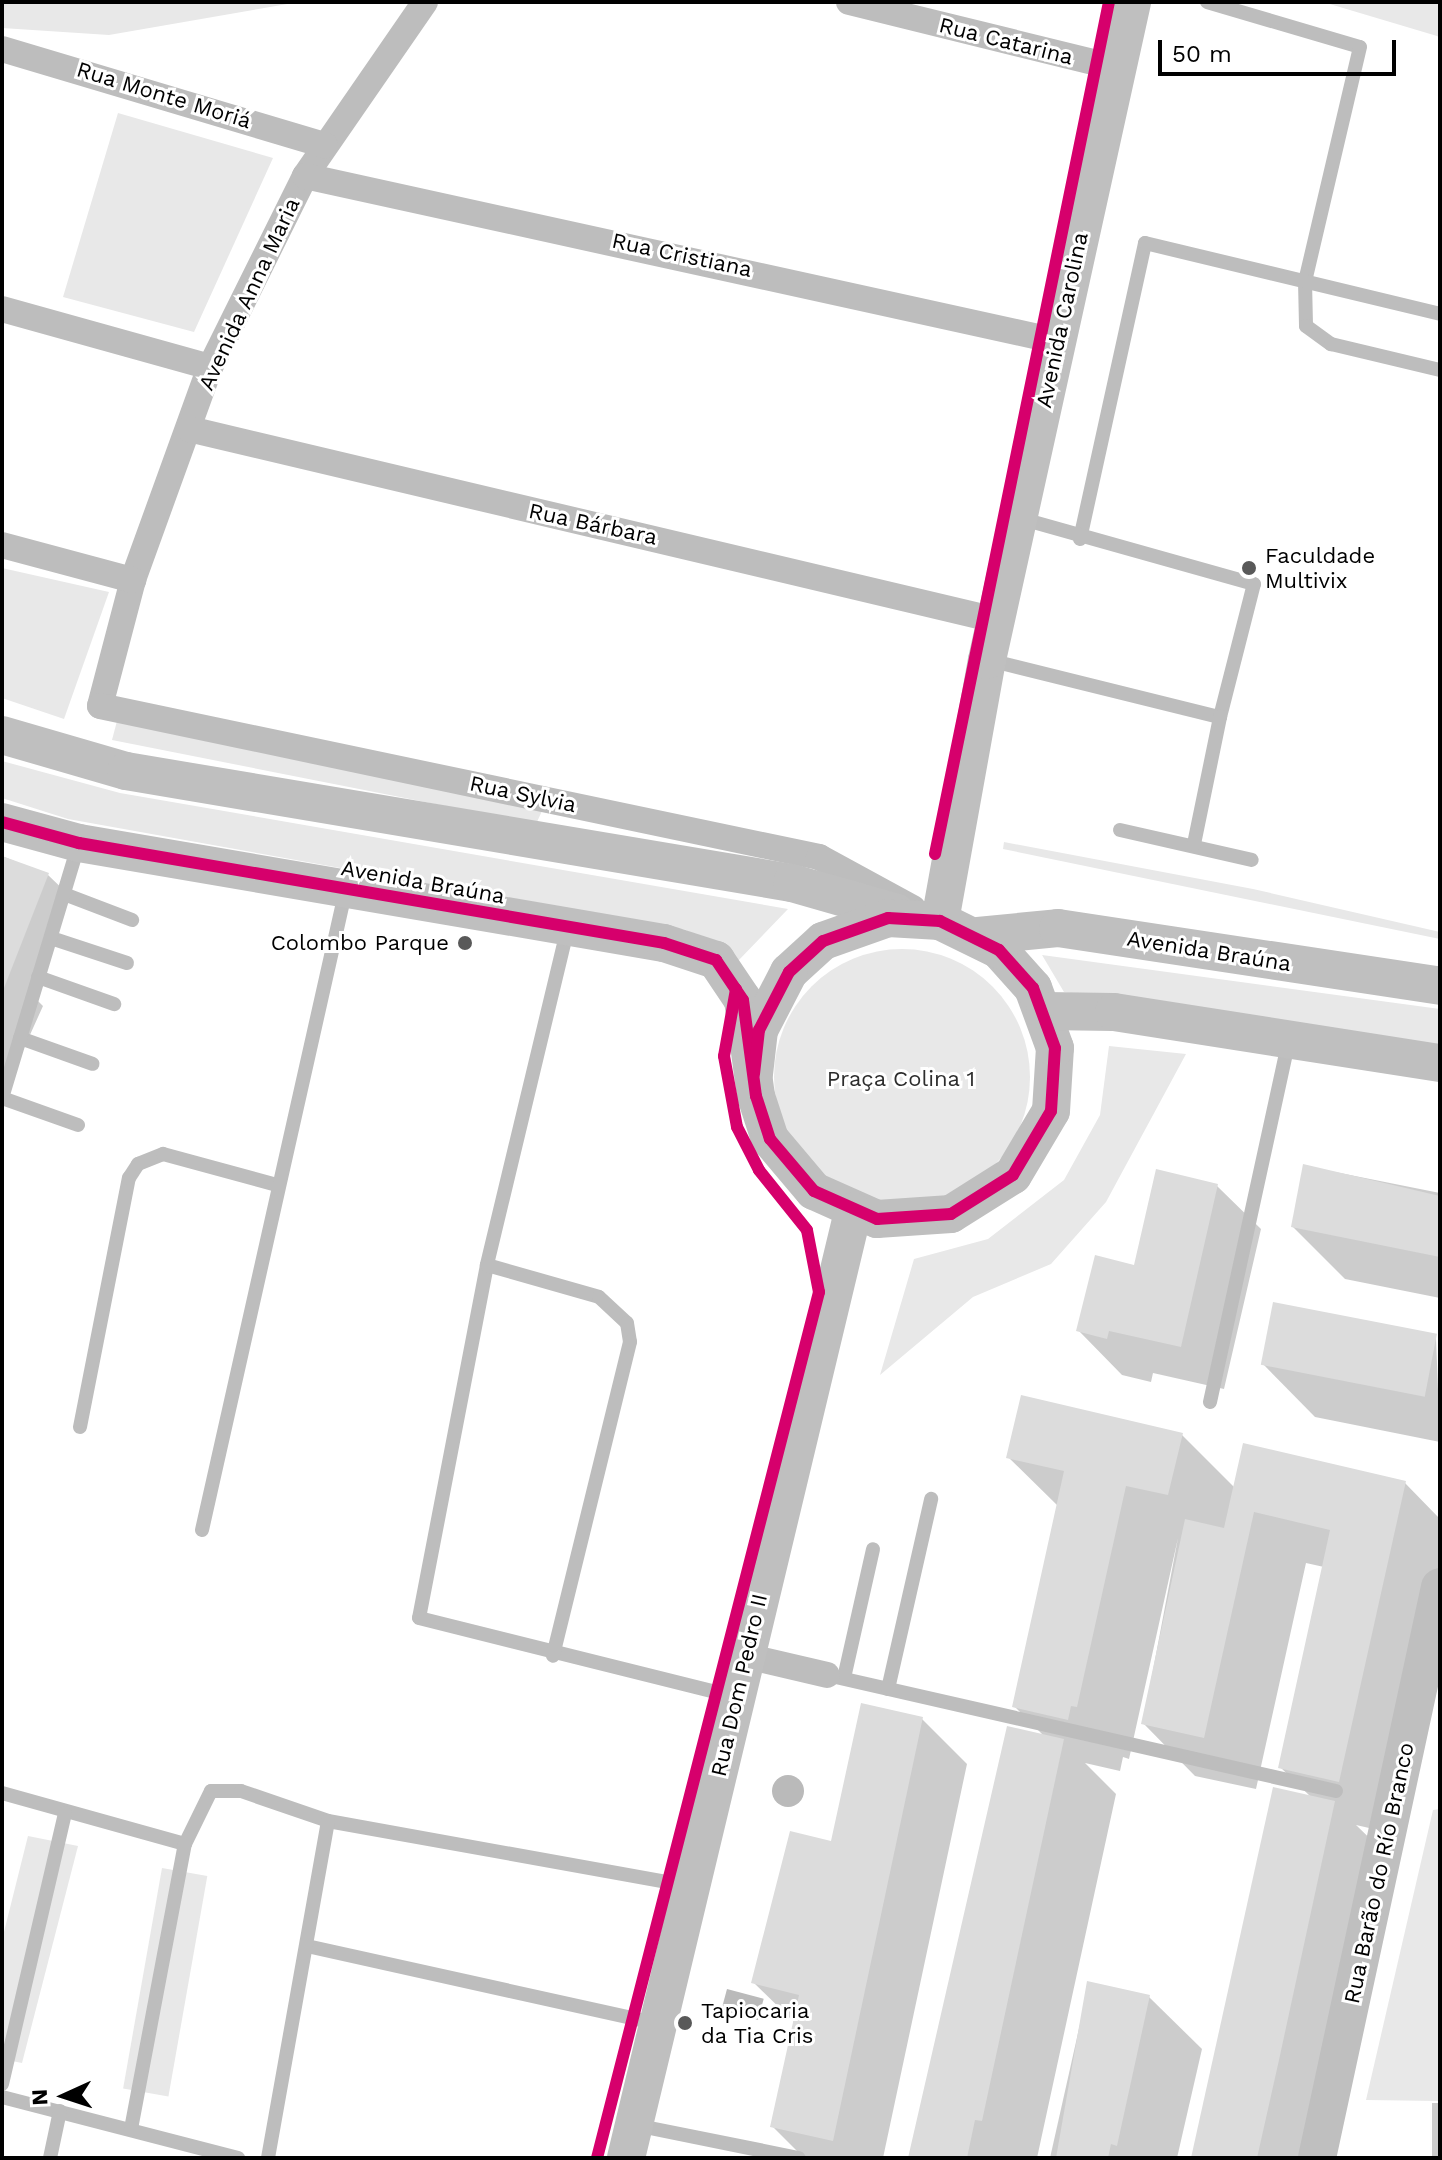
<!DOCTYPE html>
<meta charset="utf-8">
<style>
body{margin:0}
#map{position:relative;width:1442px;height:2160px;overflow:hidden;background:#fff;font-family:"Work Sans",sans-serif}
div>[style]{position:absolute}
[style*='--x']{left:calc(var(--x)*1px);top:calc(var(--y)*1px);width:calc(var(--w)*1px);rotate:calc(var(--a)*1deg)}
.green>*{inset:0;background:#e8e8e8;transform-origin:0 0}
.round{border-radius:50%}
.water>*{inset:0;background:#bababa;transform-origin:0 0}
.shadow>*{inset:0;background:#0003;transform-origin:0 0}
.building>*{inset:0;background:#dcdcdc;transform-origin:0 0}
.lane>*{height:14px;margin:-7px;padding:0 7px;transform-origin:7px;border-radius:7px;background:#bdbdbd}
.street>*{height:26px;margin:-13px;padding:0 13px;transform-origin:13px;border-radius:13px;background:#bdbdbd}
.secondary>*{height:38px;margin:-19px;padding:0 19px;transform-origin:19px;border-radius:19px;background:#bfbfbf}
.cycleway>*{height:12px;margin:-6px;padding:0 6px;transform-origin:6px;border-radius:6px;background:#d6006c}
.dots>*{width:22px;height:22px;translate:-50% -50%;box-sizing:border-box;border:4px solid #fff;border-radius:50%}
span{translate:-50% -50%;white-space:nowrap;text-align:center;line-height:1.15;-webkit-text-stroke:6px #fff;paint-order:stroke}
.street-label{font-size:22px;color:#000}
.poi-label{font-size:22px;color:#000}
.left{translate:0 -50%;text-align:left}
.right{translate:-100% -50%;text-align:right}
.park-label{font-size:22px;color:#2d2d2d}
.frame{position:absolute;inset:0;border:4px solid #000;pointer-events:none}
.north{position:absolute;left:24px;top:2056px;width:80px;height:80px;-webkit-text-stroke:6px #fff;paint-order:stroke;rotate:267deg;font-size:22px;font-weight:700;line-height:32px;text-align:center;color:#000}
.north::after{content:'';display:block;margin:auto;width:28px;height:36px;background:#000;clip-path:polygon(50% 0,100% 100%,50% 72%,0 100%)}
.scale{position:absolute;left:1158px;top:40px;width:238px;height:36px;box-sizing:border-box;border:4px solid #000;border-top:0;padding-left:10px;font-size:24px;line-height:28px;white-space:nowrap;color:#000;-webkit-text-stroke:6px #fff;paint-order:stroke}
</style>
<div id="map">
<div class="green">
<div style="clip-path:polygon(2px 2px,299px 2px,109px 35px,2px 28px)"></div>
<div style="clip-path:polygon(1323px 2px,1440px 2px,1440px 38px,1437px 36px)"></div>
<div style="clip-path:polygon(118px 113px,273px 158px,194px 332px,63px 297px)"></div>
<div style="clip-path:polygon(2px 568px,109px 592px,64px 719px,2px 698px)"></div>
<div style="clip-path:polygon(117px 721px,542px 811px,536px 824px,112px 740px)"></div>
<div style="clip-path:polygon(2px 761px,120px 793px,788px 909px,737px 962px,686px 930px,68px 819px,2px 798px)"></div>
<div style="clip-path:polygon(1004px 842px,1253px 889px,1440px 932px,1440px 939px,1003px 849px)"></div>
<div class="round" style="left:774px;top:949px;width:256px;height:256px"></div>
<div style="clip-path:polygon(1042px 955px,1440px 1009px,1440px 1049px,1064px 992px)"></div>
<div style="clip-path:polygon(1109px 1046px,1186px 1054px,1106px 1202px,1051px 1264px,973px 1297px,880px 1375px,914px 1259px,988px 1239px,1064px 1180px,1100px 1115px)"></div>
<div style="clip-path:polygon(1440px 1809px,1440px 2101px,1366px 2100px,1433px 1810px)"></div>
<div style="clip-path:polygon(28px 1836px,78px 1846px,22px 2063px,2px 2059px,2px 1940px)"></div>
<div style="left:162px;top:1868px;width:46px;height:224px;rotate:10deg"></div>
</div>
<div class="water">
<div class="round" style="left:772px;top:1775px;width:32px;height:32px"></div>
<div style="left:727px;top:1989px;width:38px;height:22px;rotate:15deg"></div>
</div>
<div class="shadow">
<div style="clip-path:polygon(2px 856px,48px 875px,69px 895px,30px 993px,43px 1006px,2px 1097px)"></div>
<div style="clip-path:polygon(1305px 1166px,1440px 1193px,1440px 1298px,1345px 1279px,1293px 1227px)"></div>
<div style="clip-path:polygon(1217px 1186px,1261px 1229px,1224px 1389px,1153px 1373px,1151px 1382px,1122px 1375px,1079px 1331px)"></div>
<div style="clip-path:polygon(1436px 1337px,1440px 1442px,1315px 1417px,1263px 1364px)"></div>
<div style="clip-path:polygon(1182px 1435px,1235px 1488px,1405px 1483px,1440px 1519px,1440px 1613px,1391px 1833px,1356px 1825px,1387px 1855px,1322px 2158px,1196px 2158px,1311px 1797px,1280px 1767px,1324px 1567px,1306px 1563px,1256px 1789px,1195px 1776px,1143px 1723px,1178px 1538px,1129px 1759px,1123px 1757px,1120px 1771px,1085px 1763px,1116px 1794px,1037px 2158px,910px 2158px,1045px 1737px,1014px 1706px,1058px 1506px,1008px 1457px)"></div>
<div style="clip-path:polygon(922px 1719px,967px 1764px,883px 2158px,804px 2158px,773px 2127px,795px 2023px,753px 1982px,832px 1844px)"></div>
<div style="clip-path:polygon(1089px 1984px,1149px 1997px,1202px 2049px,1177px 2158px,1050px 2158px)"></div>
<div style="left:1432px;top:2103px;width:8px;height:55px"></div>
</div>
<div class="building">
<div style="clip-path:polygon(2px 856px,49px 873px,4px 988px,2px 988px)"></div>
<div style="clip-path:polygon(1303px 1164px,1440px 1196px,1440px 1257px,1291px 1227px)"></div>
<div style="clip-path:polygon(1156px 1169px,1218px 1184px,1181px 1347px,1109px 1331px,1107px 1339px,1076px 1331px,1095px 1255px,1134px 1265px)"></div>
<div style="left:1273px;top:1302px;width:167px;height:64px;rotate:11deg"></div>
<div style="clip-path:polygon(1021px 1395px,1183px 1433px,1168px 1495px,1126px 1486px,1077px 1707px,1071px 1706px,1068px 1720px,1012px 1707px,1064px 1471px,1006px 1458px)"></div>
<div style="clip-path:polygon(1243px 1443px,1406px 1481px,1339px 1782px,1278px 1768px,1330px 1530px,1254px 1512px,1204px 1738px,1141px 1724px,1185px 1519px,1224px 1528px)"></div>
<div style="clip-path:polygon(861px 1703px,923px 1717px,833px 2141px,770px 2127px,799px 1995px,751px 1983px,790px 1831px,831px 1841px)"></div>
<div style="clip-path:polygon(1007px 1726px,1064px 1739px,982px 2121px,975px 2120px,967px 2158px,908px 2158px)"></div>
<div style="clip-path:polygon(1273px 1787px,1335px 1801px,1279px 2060px,1257px 2158px,1191px 2158px)"></div>
<div style="clip-path:polygon(1087px 1981px,1150px 1995px,1117px 2146px,1111px 2144px,1108px 2158px,1056px 2158px)"></div>
</div>
<div class="lane">
<div style="--x:1207;--y:2;--w:159;--a:16.4"></div>
<div style="--x:1360;--y:47;--w:240;--a:103.2"></div>
<div style="--x:1305;--y:281;--w:45;--a:88.7"></div>
<div style="--x:1306;--y:326;--w:31;--a:36"></div>
<div style="--x:1331;--y:344;--w:112;--a:13.4"></div>
<div style="--x:1080;--y:539;--w:303;--a:-77.6"></div>
<div style="--x:1145;--y:243;--w:303;--a:13.5"></div>
<div style="--x:989;--y:660;--w:238;--a:13.9"></div>
<div style="--x:1220;--y:717;--w:137;--a:-75.7"></div>
<div style="--x:1254;--y:584;--w:244;--a:-164.3"></div>
<div style="--x:1120;--y:830;--w:135;--a:12.8"></div>
<div style="--x:1194;--y:844;--w:130;--a:-78.4"></div>
<div style="--x:64;--y:894;--w:73;--a:20.9"></div>
<div style="--x:568;--y:927;--w:348;--a:103.5"></div>
<div style="--x:487;--y:1265;--w:359;--a:100.9"></div>
<div style="--x:419;--y:1618;--w:327;--a:14"></div>
<div style="--x:51;--y:938;--w:80;--a:18.2"></div>
<div style="--x:38;--y:977;--w:81;--a:19.6"></div>
<div style="--x:20;--y:1038;--w:77;--a:19.6"></div>
<div style="--x:78;--y:1125;--w:81;--a:-160.4"></div>
<div style="--x:2;--y:1098;--w:266;--a:-73.2"></div>
<div style="--x:487;--y:1265;--w:116;--a:15.9"></div>
<div style="--x:599;--y:1297;--w:38;--a:43"></div>
<div style="--x:627;--y:1323;--w:19;--a:81"></div>
<div style="--x:630;--y:1342;--w:323;--a:103.8"></div>
<div style="--x:1210;--y:1402;--w:371;--a:-77.7"></div>
<div style="--x:80;--y:1427;--w:254;--a:-78.9"></div>
<div style="--x:129;--y:1178;--w:17;--a:-57"></div>
<div style="--x:138;--y:1164;--w:27;--a:-22"></div>
<div style="--x:163;--y:1154;--w:118;--a:15.2"></div>
<div style="--x:202;--y:1530;--w:657;--a:-77.34"></div>
<div style="--x:827;--y:1675;--w:522;--a:12.84"></div>
<div style="--x:844;--y:1678;--w:132;--a:-77.3"></div>
<div style="--x:888;--y:1689;--w:195;--a:-77.2"></div>
<div style="--x:2;--y:1793;--w:190;--a:15.6"></div>
<div style="--x:185;--y:1844;--w:59;--a:-63.9"></div>
<div style="--x:211;--y:1791;--w:30;--a:0"></div>
<div style="--x:241;--y:1791;--w:92;--a:19"></div>
<div style="--x:328;--y:1821;--w:369;--a:10.2"></div>
<div style="--x:307;--y:1946;--w:360;--a:12.5"></div>
<div style="--x:2;--y:2084;--w:278;--a:-76.9"></div>
<div style="--x:2;--y:2097;--w:244;--a:14.5"></div>
<div style="--x:635;--y:2125;--w:167;--a:11.4"></div>
<div style="--x:131;--y:2129;--w:290;--a:-79.3"></div>
<div style="--x:50;--y:2158;--w:48;--a:-78"></div>
<div style="--x:268;--y:2158;--w:342;--a:-79.9"></div>
</div>
<div class="street">
<div style="--x:425;--y:2;--w:211;--a:124.6"></div>
<div style="--x:305;--y:176;--w:213;--a:116.4"></div>
<div style="--x:210;--y:367;--w:226;--a:109.9"></div>
<div style="--x:133;--y:580;--w:130;--a:104.7"></div>
<div style="--x:100;--y:706;--w:735;--a:11.86"></div>
<div style="--x:819;--y:857;--w:107;--a:28.5"></div>
<div style="--x:849;--y:2;--w:276;--a:13.8"></div>
<div style="--x:2;--y:49;--w:337;--a:16.6"></div>
<div style="--x:305;--y:176;--w:770;--a:12.38"></div>
<div style="--x:2;--y:309;--w:216;--a:15.6"></div>
<div style="--x:189;--y:429;--w:829;--a:13.32"></div>
<div style="--x:2;--y:545;--w:136;--a:15"></div>
<div style="--x:746;--y:1656;--w:83;--a:13.2"></div>
</div>
<div class="secondary">
<div style="--x:2;--y:735;--w:129;--a:16.2"></div>
<div style="--x:126;--y:771;--w:675;--a:9.55"></div>
<div style="--x:792;--y:883;--w:109;--a:15.9"></div>
<div style="--x:2;--y:822;--w:80;--a:15.3"></div>
<div style="--x:79;--y:843;--w:593;--a:9.7"></div>
<div style="--x:664;--y:943;--w:55;--a:18.1"></div>
<div style="--x:716;--y:960;--w:48;--a:56"></div>
<div style="--x:743;--y:1000;--w:97;--a:82.3"></div>
<div style="--x:756;--y:1096;--w:45;--a:72"></div>
<div style="--x:770;--y:1139;--w:68;--a:49.8"></div>
<div style="--x:814;--y:1191;--w:69;--a:24"></div>
<div style="--x:877;--y:1219;--w:74;--a:-3.9"></div>
<div style="--x:951;--y:1214;--w:73;--a:-32.2"></div>
<div style="--x:1013;--y:1175;--w:74;--a:-59.3"></div>
<div style="--x:1051;--y:1111;--w:63;--a:-86.4"></div>
<div style="--x:1055;--y:1048;--w:64;--a:-110.1"></div>
<div style="--x:1033;--y:988;--w:51;--a:-131.8"></div>
<div style="--x:999;--y:950;--w:66;--a:-153.8"></div>
<div style="--x:940;--y:921;--w:52;--a:-176.7"></div>
<div style="--x:888;--y:918;--w:69;--a:160.5"></div>
<div style="--x:823;--y:941;--w:46;--a:137.6"></div>
<div style="--x:789;--y:972;--w:65;--a:117.3"></div>
<div style="--x:759;--y:1030;--w:44;--a:96.5"></div>
<div style="--x:940;--y:921;--w:265;--a:-79.8"></div>
<div style="--x:987;--y:660;--w:674;--a:-77.57"></div>
<div style="--x:978;--y:936;--w:80;--a:-5.7"></div>
<div style="--x:1058;--y:928;--w:386;--a:8.6"></div>
<div style="--x:1045;--y:1011;--w:69;--a:0.8"></div>
<div style="--x:1114;--y:1012;--w:330;--a:8.9"></div>
<div style="--x:626;--y:2158;--w:973;--a:-76.51"></div>
<div style="--x:1317;--y:2158;--w:584;--a:-77.84"></div>
</div>
<div class="cycleway">
<div style="--x:2;--y:822;--w:80;--a:15.3"></div>
<div style="--x:79;--y:843;--w:593;--a:9.7"></div>
<div style="--x:664;--y:943;--w:55;--a:18.1"></div>
<div style="--x:716;--y:960;--w:48;--a:56"></div>
<div style="--x:743;--y:1000;--w:97;--a:82.3"></div>
<div style="--x:756;--y:1096;--w:45;--a:72"></div>
<div style="--x:770;--y:1139;--w:68;--a:49.8"></div>
<div style="--x:814;--y:1191;--w:69;--a:24"></div>
<div style="--x:877;--y:1219;--w:74;--a:-3.9"></div>
<div style="--x:951;--y:1214;--w:73;--a:-32.2"></div>
<div style="--x:1013;--y:1175;--w:74;--a:-59.3"></div>
<div style="--x:1051;--y:1111;--w:63;--a:-86.4"></div>
<div style="--x:1055;--y:1048;--w:64;--a:-110.1"></div>
<div style="--x:1033;--y:988;--w:51;--a:-131.8"></div>
<div style="--x:999;--y:950;--w:66;--a:-153.8"></div>
<div style="--x:940;--y:921;--w:52;--a:-176.7"></div>
<div style="--x:888;--y:918;--w:69;--a:160.5"></div>
<div style="--x:823;--y:941;--w:46;--a:137.6"></div>
<div style="--x:789;--y:972;--w:65;--a:117.3"></div>
<div style="--x:759;--y:1030;--w:44;--a:96.5"></div>
<div style="--x:935;--y:854;--w:870;--a:-78.46"></div>
<div style="--x:597;--y:2158;--w:894;--a:-75.62"></div>
<div style="--x:819;--y:1292;--w:63;--a:-101"></div>
<div style="--x:807;--y:1230;--w:77;--a:-128.7"></div>
<div style="--x:759;--y:1170;--w:48;--a:-117.1"></div>
<div style="--x:737;--y:1127;--w:72;--a:-100.4"></div>
<div style="--x:724;--y:1056;--w:68;--a:-79.8"></div>
</div>
<div class="dots">
<div style="left:1249px;top:568px;background:#595959"></div>
<div style="left:465px;top:943px;background:#595959"></div>
<div style="left:685px;top:2023px;background:#595959"></div>
</div>
<div class="street-label">
<span style="left:1006px;top:41px;rotate:14deg">Rua Catarina</span>
<span style="left:164px;top:95px;rotate:17deg">Rua Monte Moriá</span>
<span style="left:682px;top:255px;rotate:12deg">Rua Cristiana</span>
<span style="left:249px;top:294px;rotate:-65deg">Avenida Anna Maria</span>
<span style="left:1062px;top:320px;rotate:-78deg">Avenida Carolina</span>
<span style="left:593px;top:524px;rotate:12deg">Rua Bárbara</span>
<span style="left:523px;top:794px;rotate:12deg">Rua Sylvia</span>
<span style="left:423px;top:882px;rotate:10deg">Avenida Braúna</span>
<span style="left:1209px;top:951px;rotate:9deg">Avenida Braúna</span>
<span style="left:739px;top:1685px;rotate:-77deg">Rua Dom Pedro II</span>
<span style="left:1379px;top:1873px;rotate:-78deg">Rua Barão do Río Branco</span>
</div>
<div class="poi-label">
<span class="left" style="left:1265px;top:568px">Faculdade<br>Multivix</span>
<span class="right" style="left:449px;top:943px">Colombo Parque</span>
<span class="left" style="left:701px;top:2023px">Tapiocaria<br>da Tia Cris</span>
</div>
<div class="park-label">
<span style="left:901px;top:1079px">Praça Colina 1</span>
</div>
<div class="frame"></div>
<div class="north">N</div>
<div class="scale">50 m</div>
</div>
